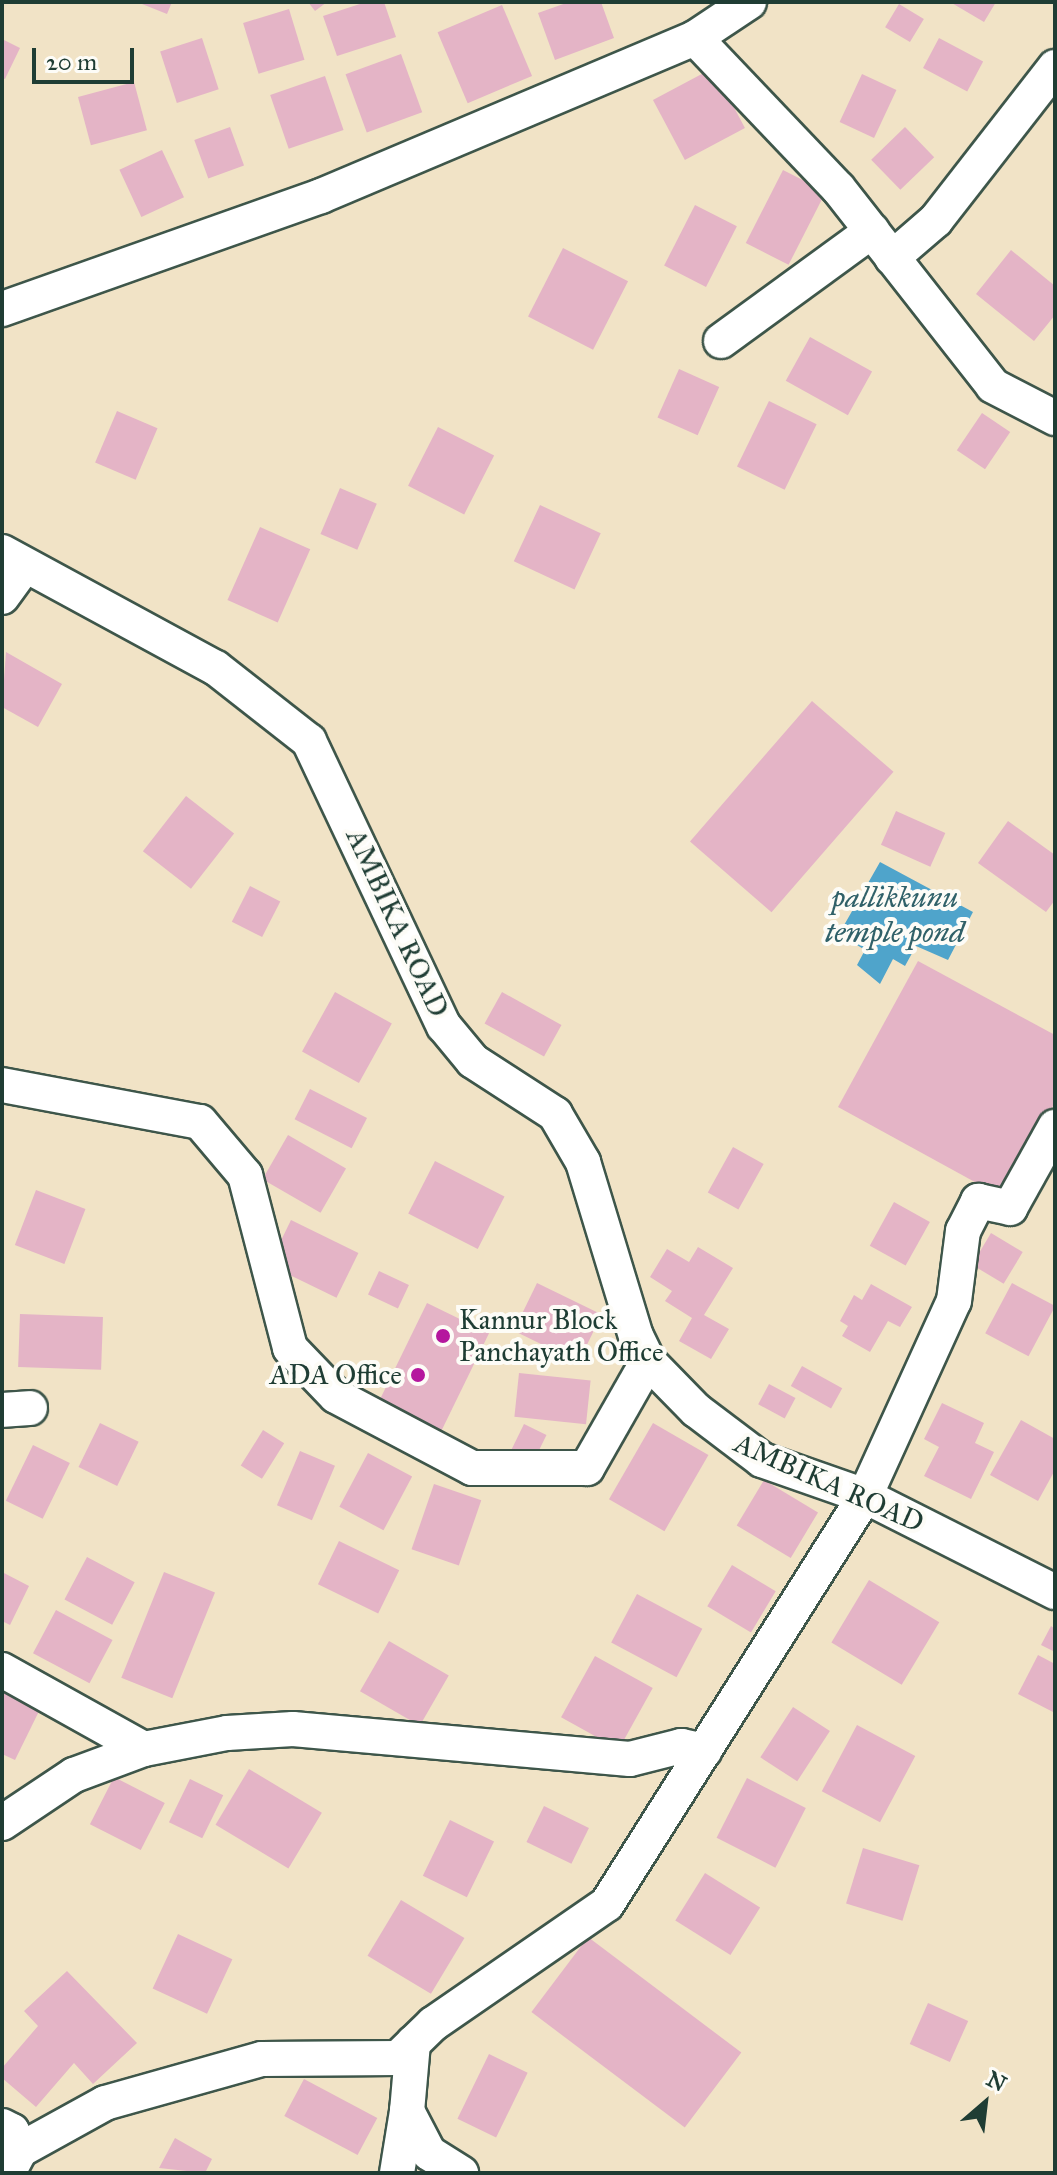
<!DOCTYPE html>
<style>
body{margin:0}
#map{position:relative;width:1057px;height:2175px;overflow:hidden;background:#f1e3c6;font-family:"IM FELL Great Primer",serif}
div>[style]{position:absolute}
[style*='--x']{left:calc(var(--x)*1px);top:calc(var(--y)*1px);width:calc(var(--w)*1px);rotate:calc(var(--a)*1deg)}
.water>*{inset:0;background:#4fa4cb}
.building>*{inset:0;background:#e4b4c6;transform-origin:0 0}
.roads{filter:drop-shadow(2px 0 #3e564a) drop-shadow(-2px 0 #3e564a) drop-shadow(0 2px #3e564a) drop-shadow(0 -2px #3e564a)}
.street>*{height:34px;margin:-17px;padding:0 17px;transform-origin:17px;border-radius:17px;background:#fff}
.dots>*{width:22px;height:22px;translate:-50% -50%;box-sizing:border-box;border:4px solid #fdfcf7;border-radius:50%}
span{translate:-50% -50%;white-space:nowrap;text-align:center;line-height:1.15;-webkit-text-stroke:8px #fdfcf7;paint-order:stroke}
.street-label{font-size:28px;color:#1f3d34}
.poi-label{font-size:28px;color:#1f3d34}
.left{translate:0 -50%;text-align:left}
.right{translate:-100% -50%;text-align:right}
.water-label{font-size:30px;color:#306169;font-style:italic}
.frame{position:absolute;inset:0;border:4px solid #1f3d34;pointer-events:none}
.north{position:absolute;left:945px;top:2063px;width:80px;height:80px;-webkit-text-stroke:6px #fdfcf7;paint-order:stroke;rotate:28deg;font-size:22px;font-weight:700;line-height:32px;text-align:center;color:#1f3d34}
.north::after{content:'';display:block;margin:auto;width:28px;height:36px;background:#1f3d34;clip-path:polygon(50% 0,100% 100%,50% 72%,0 100%)}
.scale{position:absolute;left:32px;top:48px;width:102px;height:36px;box-sizing:border-box;border:4px solid #1f3d34;border-top:0;padding-left:10px;font-size:24px;line-height:28px;white-space:nowrap;color:#1f3d34;-webkit-text-stroke:6px #fdfcf7;paint-order:stroke}
</style>
<div id="map">
<div class="water">
<div style="clip-path:polygon(880px 862px,973px 912px,948px 960px,916px 946px,905px 966px,893px 959px,880px 984px,857px 965px,865px 950px,839px 934px)"></div>
</div>
<div class="building">
<div style="clip-path:polygon(137px 2px,172px 2px,167px 14px)"></div>
<div style="clip-path:polygon(308px 2px,327px 2px,315px 11px)"></div>
<div style="clip-path:polygon(366px 2px,384px 2px,396px 37px,337px 56px,323px 16px)"></div>
<div style="clip-path:polygon(569px 2px,601px 2px,614px 38px,555px 60px,538px 13px)"></div>
<div style="clip-path:polygon(950px 2px,996px 2px,984px 22px)"></div>
<div style="left:899px;top:4px;width:29px;height:27px;rotate:31deg"></div>
<div style="left:502px;top:5px;width:77px;height:70px;rotate:67deg"></div>
<div style="left:289px;top:9px;width:53px;height:48px;rotate:73deg"></div>
<div style="left:202px;top:38px;width:54px;height:44px;rotate:72deg"></div>
<div style="left:939px;top:38px;width:50px;height:34px;rotate:28deg"></div>
<div style="clip-path:polygon(2px 39px,20px 48px,5px 79px,2px 78px)"></div>
<div style="left:401px;top:54px;width:62px;height:59px;rotate:70deg"></div>
<div style="left:713px;top:68px;width:68px;height:68px;rotate:62deg"></div>
<div style="left:862px;top:74px;width:38px;height:53px;rotate:25deg"></div>
<div style="left:325px;top:76px;width:57px;height:58px;rotate:71deg"></div>
<div style="left:134px;top:82px;width:50px;height:58px;rotate:75deg"></div>
<div style="left:230px;top:127px;width:41px;height:38px;rotate:70deg"></div>
<div style="left:905px;top:127px;width:42px;height:47px;rotate:46deg"></div>
<div style="left:162px;top:150px;width:52px;height:47px;rotate:65deg"></div>
<div style="left:783px;top:170px;width:48px;height:82px;rotate:27deg"></div>
<div style="left:695px;top:205px;width:47px;height:68px;rotate:27deg"></div>
<div style="left:563px;top:248px;width:73px;height:77px;rotate:27deg"></div>
<div style="clip-path:polygon(1011px 250px,1055px 286px,1055px 315px,1034px 341px,976px 294px)"></div>
<div style="left:810px;top:337px;width:71px;height:50px;rotate:29deg"></div>
<div style="left:679px;top:369px;width:44px;height:53px;rotate:24deg"></div>
<div style="left:769px;top:401px;width:53px;height:73px;rotate:26deg"></div>
<div style="left:117px;top:411px;width:44px;height:56px;rotate:23deg"></div>
<div style="left:982px;top:413px;width:34px;height:45px;rotate:34deg"></div>
<div style="left:438px;top:427px;width:63px;height:66px;rotate:27deg"></div>
<div style="left:340px;top:488px;width:40px;height:50px;rotate:23deg"></div>
<div style="left:540px;top:505px;width:67px;height:62px;rotate:25deg"></div>
<div style="left:260px;top:527px;width:55px;height:80px;rotate:24deg"></div>
<div style="clip-path:polygon(6px 652px,62px 684px,38px 727px,2px 707px)"></div>
<div style="left:812px;top:701px;width:108px;height:186px;rotate:41deg"></div>
<div style="left:186px;top:796px;width:61px;height:70px;rotate:38deg"></div>
<div style="left:896px;top:811px;width:54px;height:37px;rotate:24deg"></div>
<div style="clip-path:polygon(1008px 821px,1055px 855px,1055px 900px,1046px 912px,978px 863px)"></div>
<div style="left:250px;top:886px;width:34px;height:40px;rotate:27deg"></div>
<div style="clip-path:polygon(918px 961px,1055px 1035px,1055px 1102px,1004px 1198px,838px 1107px)"></div>
<div style="left:335px;top:992px;width:65px;height:68px;rotate:29deg"></div>
<div style="left:502px;top:992px;width:68px;height:36px;rotate:29deg"></div>
<div style="left:310px;top:1089px;width:64px;height:34px;rotate:27deg"></div>
<div style="left:288px;top:1135px;width:67px;height:51px;rotate:30deg"></div>
<div style="left:733px;top:1147px;width:35px;height:52px;rotate:29deg"></div>
<div style="left:435px;top:1161px;width:78px;height:59px;rotate:27deg"></div>
<div style="left:36px;top:1190px;width:53px;height:59px;rotate:21deg"></div>
<div style="left:894px;top:1202px;width:41px;height:50px;rotate:29deg"></div>
<div style="left:291px;top:1220px;width:75px;height:50px;rotate:26deg"></div>
<div style="left:991px;top:1233px;width:37px;height:37px;rotate:31deg"></div>
<div style="clip-path:polygon(698px 1247px,733px 1268px,704px 1315px,729px 1329px,711px 1359px,679px 1341px,692px 1318px,665px 1301px,672px 1291px,650px 1277px,667px 1249px,689px 1262px)"></div>
<div style="left:379px;top:1271px;width:33px;height:26px;rotate:25deg"></div>
<div style="left:537px;top:1283px;width:72px;height:53px;rotate:26deg"></div>
<div style="left:1012px;top:1283px;width:49px;height:57px;rotate:28deg"></div>
<div style="clip-path:polygon(871px 1284px,912px 1307px,900px 1327px,888px 1321px,870px 1352px,842px 1336px,848px 1326px,840px 1321px,854px 1295px,862px 1300px)"></div>
<div style="left:427px;top:1303px;width:69px;height:113px;rotate:26deg"></div>
<div style="left:20px;top:1314px;width:83px;height:53px;rotate:2deg"></div>
<div style="left:802px;top:1366px;width:46px;height:23px;rotate:29deg"></div>
<div style="left:519px;top:1373px;width:72px;height:44px;rotate:6deg"></div>
<div style="left:769px;top:1384px;width:30px;height:23px;rotate:28deg"></div>
<div style="clip-path:polygon(942px 1403px,984px 1423px,975px 1443px,994px 1452px,971px 1499px,924px 1476px,939px 1447px,924px 1439px)"></div>
<div style="clip-path:polygon(1021px 1420px,1055px 1439px,1055px 1470px,1038px 1501px,990px 1475px)"></div>
<div style="left:100px;top:1423px;width:43px;height:49px;rotate:26deg"></div>
<div style="left:653px;top:1423px;width:64px;height:88px;rotate:30deg"></div>
<div style="left:524px;top:1424px;width:25px;height:34px;rotate:26deg"></div>
<div style="left:263px;top:1430px;width:25px;height:42px;rotate:32deg"></div>
<div style="left:33px;top:1445px;width:41px;height:62px;rotate:26deg"></div>
<div style="left:300px;top:1451px;width:38px;height:59px;rotate:23deg"></div>
<div style="left:368px;top:1453px;width:50px;height:61px;rotate:28deg"></div>
<div style="left:764px;top:1480px;width:63px;height:53px;rotate:31deg"></div>
<div style="left:434px;top:1484px;width:50px;height:69px;rotate:19deg"></div>
<div style="left:339px;top:1541px;width:67px;height:48px;rotate:26deg"></div>
<div style="left:87px;top:1557px;width:54px;height:48px;rotate:28deg"></div>
<div style="left:732px;top:1565px;width:51px;height:48px;rotate:31deg"></div>
<div style="clip-path:polygon(2px 1572px,29px 1586px,10px 1625px,2px 1621px)"></div>
<div style="left:164px;top:1572px;width:55px;height:114px;rotate:22deg"></div>
<div style="left:869px;top:1580px;width:82px;height:73px;rotate:31deg"></div>
<div style="left:637px;top:1594px;width:74px;height:55px;rotate:28deg"></div>
<div style="left:56px;top:1610px;width:64px;height:49px;rotate:28deg"></div>
<div style="clip-path:polygon(1051px 1626px,1055px 1629px,1055px 1652px,1041px 1645px)"></div>
<div style="left:389px;top:1641px;width:69px;height:58px;rotate:30deg"></div>
<div style="clip-path:polygon(1038px 1655px,1055px 1664px,1055px 1713px,1018px 1694px)"></div>
<div style="left:595px;top:1656px;width:66px;height:70px;rotate:29deg"></div>
<div style="clip-path:polygon(2px 1681px,44px 1701px,15px 1760px,2px 1754px)"></div>
<div style="left:793px;top:1707px;width:44px;height:60px;rotate:33deg"></div>
<div style="left:857px;top:1725px;width:66px;height:75px;rotate:28deg"></div>
<div style="left:249px;top:1769px;width:85px;height:65px;rotate:31deg"></div>
<div style="left:114px;top:1777px;width:57px;height:53px;rotate:27deg"></div>
<div style="left:747px;top:1778px;width:66px;height:67px;rotate:27deg"></div>
<div style="left:190px;top:1779px;width:37px;height:48px;rotate:26deg"></div>
<div style="left:544px;top:1806px;width:50px;height:40px;rotate:26deg"></div>
<div style="left:450px;top:1820px;width:49px;height:62px;rotate:26deg"></div>
<div style="left:863px;top:1848px;width:59px;height:58px;rotate:17deg"></div>
<div style="left:705px;top:1873px;width:65px;height:56px;rotate:32deg"></div>
<div style="left:401px;top:1900px;width:74px;height:65px;rotate:31deg"></div>
<div style="left:178px;top:1934px;width:60px;height:60px;rotate:25deg"></div>
<div style="left:588px;top:1937px;width:192px;height:94px;rotate:37deg"></div>
<div style="clip-path:polygon(67px 1971px,137px 2043px,93px 2084px,74px 2063px,36px 2107px,2px 2078px,2px 2068px,38px 2026px,24px 2011px)"></div>
<div style="left:928px;top:2003px;width:44px;height:45px;rotate:24deg"></div>
<div style="left:489px;top:2054px;width:43px;height:72px;rotate:26deg"></div>
<div style="left:304px;top:2079px;width:83px;height:42px;rotate:28deg"></div>
<div style="clip-path:polygon(175px 2138px,212px 2159px,205px 2173px,159px 2168px)"></div>
</div>
<div class="roads">
<div class="street">
<div style="--x:695;--y:38;--w:207;--a:46.4"></div>
<div style="--x:838;--y:188;--w:251;--a:51.9"></div>
<div style="--x:993;--y:386;--w:70;--a:27.3"></div>
<div style="--x:892;--y:258;--w:58;--a:-40.8"></div>
<div style="--x:936;--y:220;--w:194;--a:-52.1"></div>
<div style="--x:2;--y:309;--w:338;--a:-19.5"></div>
<div style="--x:321;--y:196;--w:406;--a:-22.9"></div>
<div style="--x:695;--y:38;--w:65;--a:-33.7"></div>
<div style="--x:721;--y:341;--w:187;--a:-36.1"></div>
<div style="--x:2;--y:552;--w:243;--a:28.5"></div>
<div style="--x:216;--y:668;--w:118;--a:38.1"></div>
<div style="--x:309;--y:741;--w:315;--a:64.7"></div>
<div style="--x:444;--y:1026;--w:45;--a:50.4"></div>
<div style="--x:473;--y:1061;--w:98;--a:32.9"></div>
<div style="--x:555;--y:1114;--w:56;--a:59.7"></div>
<div style="--x:583;--y:1162;--w:182;--a:73.1"></div>
<div style="--x:636;--y:1336;--w:28;--a:64"></div>
<div style="--x:648;--y:1361;--w:69;--a:45.6"></div>
<div style="--x:696;--y:1410;--w:83;--a:37.1"></div>
<div style="--x:762;--y:1460;--w:109;--a:19.3"></div>
<div style="--x:865;--y:1496;--w:213;--a:26.8"></div>
<div style="--x:2;--y:597;--w:39;--a:-54"></div>
<div style="--x:2;--y:1085;--w:201;--a:10.6"></div>
<div style="--x:200;--y:1122;--w:70;--a:49.7"></div>
<div style="--x:245;--y:1175;--w:179;--a:75.4"></div>
<div style="--x:290;--y:1348;--w:66;--a:46.2"></div>
<div style="--x:336;--y:1396;--w:154;--a:27.9"></div>
<div style="--x:472;--y:1468;--w:115;--a:0"></div>
<div style="--x:587;--y:1468;--w:123;--a:-60.3"></div>
<div style="--x:2;--y:1410;--w:28;--a:-4"></div>
<div style="--x:2;--y:1670;--w:162;--a:29.1"></div>
<div style="--x:2;--y:1823;--w:87;--a:-33.7"></div>
<div style="--x:74;--y:1775;--w:75;--a:-20.4"></div>
<div style="--x:144;--y:1749;--w:85;--a:-10.9"></div>
<div style="--x:227;--y:1733;--w:66;--a:-3.5"></div>
<div style="--x:293;--y:1729;--w:338;--a:5.1"></div>
<div style="--x:630;--y:1759;--w:53;--a:-14.3"></div>
<div style="--x:681;--y:1746;--w:24;--a:12"></div>
<div style="--x:413;--y:2043;--w:68;--a:95"></div>
<div style="--x:407;--y:2111;--w:47;--a:62.4"></div>
<div style="--x:429;--y:2153;--w:38;--a:32"></div>
<div style="--x:2;--y:2126;--w:11;--a:27"></div>
<div style="--x:12;--y:2131;--w:21;--a:67"></div>
<div style="--x:8;--y:2173;--w:26;--a:-62"></div>
<div style="--x:20;--y:2150;--w:97;--a:-28.9"></div>
<div style="--x:105;--y:2103;--w:163;--a:-15.7"></div>
<div style="--x:262;--y:2059;--w:136;--a:-0.4"></div>
<div style="--x:398;--y:2058;--w:49;--a:-44.2"></div>
<div style="--x:433;--y:2024;--w:211;--a:-34.6"></div>
<div style="--x:607;--y:1904;--w:483;--a:-57.7"></div>
<div style="--x:865;--y:1496;--w:214;--a:-65.5"></div>
<div style="--x:954;--y:1301;--w:71;--a:-82.7"></div>
<div style="--x:963;--y:1231;--w:34;--a:-63"></div>
<div style="--x:978;--y:1201;--w:33;--a:12"></div>
<div style="--x:1010;--y:1208;--w:93;--a:-60.9"></div>
<div style="--x:397;--y:2173;--w:63;--a:-80.8"></div>
</div>
</div>
<div class="dots">
<div style="left:443px;top:1336px;background:#b5179e"></div>
<div style="left:418px;top:1375px;background:#b5179e"></div>
</div>
<div class="street-label">
<span style="left:397px;top:923px;rotate:65deg">AMBIKA ROAD</span>
<span style="left:829px;top:1483px;rotate:24deg">AMBIKA ROAD</span>
</div>
<div class="poi-label">
<span class="left" style="left:459px;top:1336px">Kannur Block<br>Panchayath Office</span>
<span class="right" style="left:402px;top:1375px">ADA Office</span>
</div>
<div class="water-label">
<span style="left:895px;top:914px">pallikkunu<br>temple pond</span>
</div>
<div class="frame"></div>
<div class="north">N</div>
<div class="scale">20 m</div>
</div>
